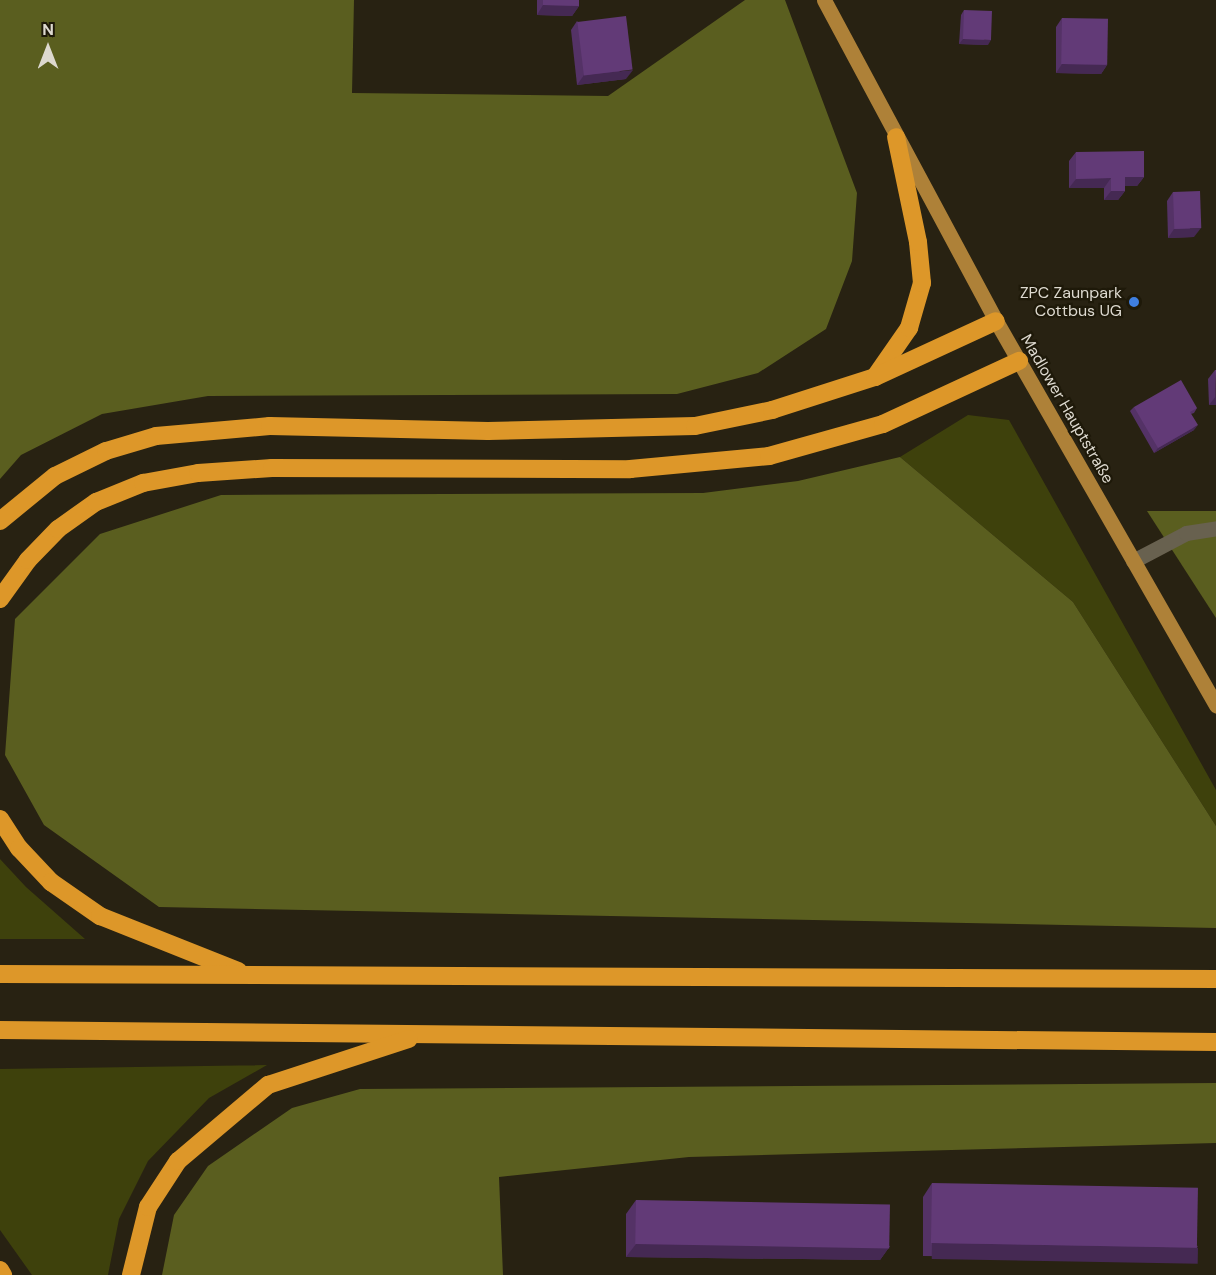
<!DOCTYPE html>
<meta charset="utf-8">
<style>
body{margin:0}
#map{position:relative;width:1216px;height:1275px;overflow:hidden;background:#282212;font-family:"DM Sans",sans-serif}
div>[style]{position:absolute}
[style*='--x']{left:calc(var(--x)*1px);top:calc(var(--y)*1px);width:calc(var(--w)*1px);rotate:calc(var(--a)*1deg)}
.green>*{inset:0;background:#3e410c}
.forest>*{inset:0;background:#5a5e1f}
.service>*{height:15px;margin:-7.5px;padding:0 7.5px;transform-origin:7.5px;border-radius:7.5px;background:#68614f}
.primary>*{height:15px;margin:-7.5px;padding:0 7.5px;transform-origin:7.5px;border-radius:7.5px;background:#ae8138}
.motorway>*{height:18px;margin:-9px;padding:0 9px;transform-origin:9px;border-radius:9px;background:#dd9729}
.wall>*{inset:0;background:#543266}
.shaded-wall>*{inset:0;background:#452953;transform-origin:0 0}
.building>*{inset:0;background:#623a77;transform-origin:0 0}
.dots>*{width:16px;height:16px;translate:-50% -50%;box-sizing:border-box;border:3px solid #1e1909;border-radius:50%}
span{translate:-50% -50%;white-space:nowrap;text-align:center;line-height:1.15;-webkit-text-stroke:4.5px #1e1909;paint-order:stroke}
.poi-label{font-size:16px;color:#ddd9cf}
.right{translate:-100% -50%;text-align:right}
.street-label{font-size:16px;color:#ddd9cf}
.north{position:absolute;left:18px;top:18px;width:60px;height:60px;-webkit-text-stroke:4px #1e1909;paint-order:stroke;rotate:0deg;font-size:16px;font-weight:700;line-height:24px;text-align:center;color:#ddd9cf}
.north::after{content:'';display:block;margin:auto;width:21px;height:27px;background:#ddd9cf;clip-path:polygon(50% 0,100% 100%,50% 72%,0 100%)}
</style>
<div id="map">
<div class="green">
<div style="clip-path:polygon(968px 415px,1009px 420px,1216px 790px,1216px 826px,1073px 602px,900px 457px)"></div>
<div style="clip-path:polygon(0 859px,26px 887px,85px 939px,0 939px)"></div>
<div style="clip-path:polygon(267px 1065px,209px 1098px,148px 1161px,119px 1219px,108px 1275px,32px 1275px,0 1230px,0 1069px)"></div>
</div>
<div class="forest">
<div style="clip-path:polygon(0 0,354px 0,352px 93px,608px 96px,745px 0,785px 0,857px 193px,852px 261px,826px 329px,758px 373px,677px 394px,208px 396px,102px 414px,21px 455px,0 479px)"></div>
<div style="clip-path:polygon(900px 457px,1073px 602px,1216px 826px,1216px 928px,159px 907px,44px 825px,5px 755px,15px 619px,100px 534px,221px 495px,703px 493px,798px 481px)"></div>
<div style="clip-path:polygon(1147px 511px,1216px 511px,1216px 618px)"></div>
<div style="clip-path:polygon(1216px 1083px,1216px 1143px,689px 1157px,499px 1177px,503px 1275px,162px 1275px,174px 1215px,208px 1166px,292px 1108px,360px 1089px)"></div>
</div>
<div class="service">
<div style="--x:1133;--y:561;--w:60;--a:-27.8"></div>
<div style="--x:1186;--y:533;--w:30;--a:-9"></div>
</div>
<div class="primary">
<div style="--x:824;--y:0;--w:364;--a:61.8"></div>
<div style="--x:996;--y:321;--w:443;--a:60.2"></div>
</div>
<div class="motorway">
<div style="--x:875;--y:377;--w:60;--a:-55.2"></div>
<div style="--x:909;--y:328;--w:47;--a:-73.9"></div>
<div style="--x:922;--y:283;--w:41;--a:-95.6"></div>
<div style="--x:918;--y:242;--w:107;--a:-101.8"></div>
<div style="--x:0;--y:521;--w:71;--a:-39.3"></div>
<div style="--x:55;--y:476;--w:57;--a:-26.1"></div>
<div style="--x:106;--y:451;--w:52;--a:-16.7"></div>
<div style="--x:156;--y:436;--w:114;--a:-5"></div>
<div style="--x:270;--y:426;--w:218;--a:1.3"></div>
<div style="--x:488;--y:431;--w:207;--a:-1.4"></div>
<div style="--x:695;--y:426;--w:79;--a:-11.7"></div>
<div style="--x:772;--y:410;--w:108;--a:-17.8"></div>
<div style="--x:875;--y:377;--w:133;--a:-24.8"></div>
<div style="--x:0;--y:599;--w:48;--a:-54.3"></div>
<div style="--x:28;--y:560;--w:43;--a:-45.9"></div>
<div style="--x:58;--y:529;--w:47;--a:-35.4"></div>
<div style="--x:96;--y:502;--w:51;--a:-22"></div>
<div style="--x:143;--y:483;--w:56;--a:-10.3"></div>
<div style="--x:198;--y:473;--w:74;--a:-3.9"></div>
<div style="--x:272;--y:468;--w:358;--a:0.2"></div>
<div style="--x:630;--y:469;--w:140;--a:-5.3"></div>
<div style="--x:769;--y:456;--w:118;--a:-15.7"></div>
<div style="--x:883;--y:424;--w:150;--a:-24.9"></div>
<div style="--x:0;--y:819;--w:35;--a:57"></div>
<div style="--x:19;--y:848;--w:47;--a:46.7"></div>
<div style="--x:51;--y:882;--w:60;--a:34.8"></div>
<div style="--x:100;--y:916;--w:149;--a:21.7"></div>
<div style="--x:0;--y:974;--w:1216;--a:0.24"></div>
<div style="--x:0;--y:1030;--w:1216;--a:0.57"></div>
<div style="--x:0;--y:1270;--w:6;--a:59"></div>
<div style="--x:131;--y:1275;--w:70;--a:-76"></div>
<div style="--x:148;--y:1207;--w:55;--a:-56.9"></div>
<div style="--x:178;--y:1161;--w:118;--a:-40.2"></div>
<div style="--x:268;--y:1085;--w:148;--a:-18.1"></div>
</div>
<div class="wall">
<div style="clip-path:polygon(537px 0,579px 0,579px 6px,572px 16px,537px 15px)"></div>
<div style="clip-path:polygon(964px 10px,988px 45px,959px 44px,961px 15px)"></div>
<div style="clip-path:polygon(1062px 18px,1107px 65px,1101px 74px,1056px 73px,1056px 27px)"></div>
<div style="clip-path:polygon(577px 21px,626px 79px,577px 85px,571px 30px)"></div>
<div style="clip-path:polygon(1076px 152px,1144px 177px,1137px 186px,1125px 186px,1125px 191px,1118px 200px,1104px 200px,1104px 188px,1069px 188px,1069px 161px)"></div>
<div style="clip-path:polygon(1173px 192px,1194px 237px,1168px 238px,1167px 201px)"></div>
<div style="clip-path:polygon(1215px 370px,1216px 405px,1209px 405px,1208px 379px)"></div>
<div style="clip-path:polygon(1134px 407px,1197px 408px,1194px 413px,1191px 414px,1194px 430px,1154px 453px,1130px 411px)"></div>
<div style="clip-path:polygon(932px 1183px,1198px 1246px,1188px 1259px,923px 1256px,923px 1197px)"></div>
<div style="clip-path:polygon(636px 1200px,890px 1246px,880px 1260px,626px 1257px,626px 1214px)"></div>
</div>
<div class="shaded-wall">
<div style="clip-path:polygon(543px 5px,579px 6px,572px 16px,537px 15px)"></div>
<div style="clip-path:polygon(963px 39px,991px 40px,988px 45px,959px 44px)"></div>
<div style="clip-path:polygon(1062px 64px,1107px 65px,1101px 74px,1056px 73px)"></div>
<div style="clip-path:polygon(633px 70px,626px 79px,577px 85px,584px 75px)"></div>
<div style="clip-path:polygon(1125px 177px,1144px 177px,1137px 186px,1118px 186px)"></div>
<div style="clip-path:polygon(1111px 178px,1104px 188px,1069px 188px,1076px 179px)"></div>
<div style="clip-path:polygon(1111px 191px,1125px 191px,1118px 200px,1104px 200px)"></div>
<div style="clip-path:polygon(1201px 228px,1194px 237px,1168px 238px,1174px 229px)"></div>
<div style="clip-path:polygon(1216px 396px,1216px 405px,1209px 405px)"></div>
<div style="clip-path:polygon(1198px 425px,1194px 430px,1154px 453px,1158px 448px)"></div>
<div style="left:932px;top:1243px;width:266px;height:16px;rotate:1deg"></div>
<div style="clip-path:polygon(636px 1244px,890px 1246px,880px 1260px,626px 1257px)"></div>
</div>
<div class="building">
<div style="clip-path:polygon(543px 0,579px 0,579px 6px,543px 5px)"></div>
<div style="left:964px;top:10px;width:28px;height:29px;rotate:2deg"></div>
<div style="left:626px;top:16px;width:54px;height:49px;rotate:83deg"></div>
<div style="left:1062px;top:18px;width:46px;height:46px;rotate:1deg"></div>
<div style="clip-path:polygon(1144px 151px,1144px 177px,1125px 177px,1125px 191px,1111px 191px,1111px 178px,1076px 179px,1076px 152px)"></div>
<div style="left:1200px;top:191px;width:37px;height:27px;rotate:88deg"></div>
<div style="clip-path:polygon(1215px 370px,1216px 370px,1216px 396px)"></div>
<div style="clip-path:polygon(1181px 380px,1197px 408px,1190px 412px,1198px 425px,1158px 448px,1134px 407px)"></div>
<div style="left:932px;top:1183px;width:266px;height:60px;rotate:1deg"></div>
<div style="left:636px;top:1200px;width:254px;height:44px;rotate:1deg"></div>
</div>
<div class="dots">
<div style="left:1134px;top:302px;background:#3f7fe0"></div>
</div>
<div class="poi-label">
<span class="right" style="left:1122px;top:302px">ZPC Zaunpark<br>Cottbus UG</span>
</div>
<div class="street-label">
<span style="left:1067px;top:409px;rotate:60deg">Madlower Hauptstraße</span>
</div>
<div class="north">N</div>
</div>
